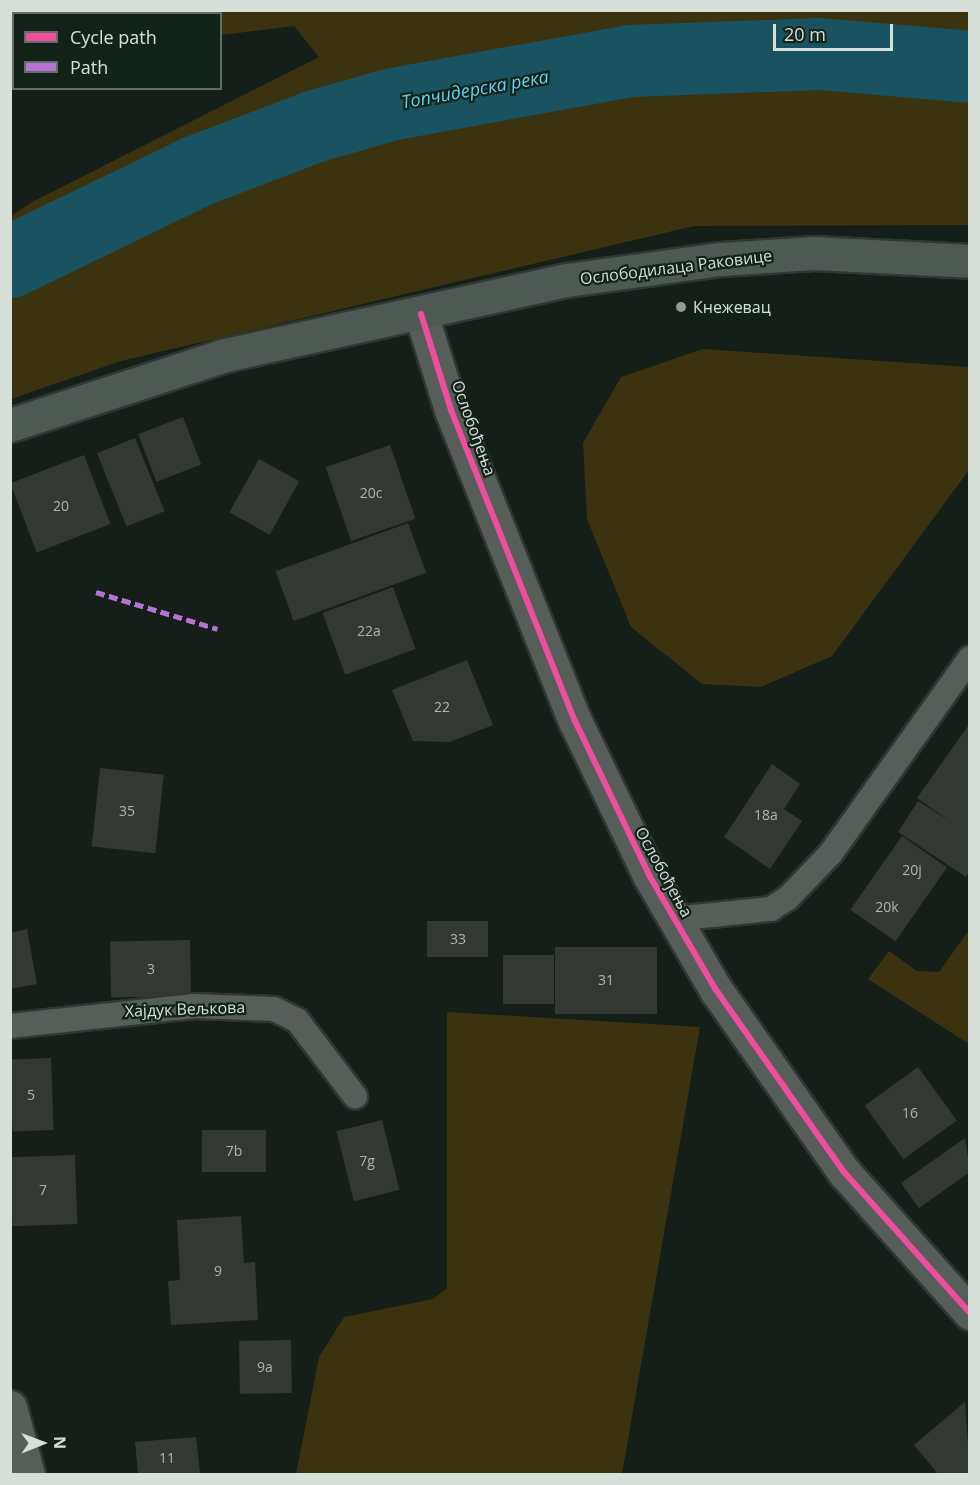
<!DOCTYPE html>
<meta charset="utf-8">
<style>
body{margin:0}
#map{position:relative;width:980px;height:1485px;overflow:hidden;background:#161e19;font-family:"Open Sans",sans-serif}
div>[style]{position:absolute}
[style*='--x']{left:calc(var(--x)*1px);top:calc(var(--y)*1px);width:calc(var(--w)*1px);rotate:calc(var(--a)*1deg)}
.green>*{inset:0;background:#3b3310}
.river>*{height:72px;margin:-36px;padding:0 36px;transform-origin:36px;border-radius:36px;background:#195361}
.building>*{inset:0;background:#333833;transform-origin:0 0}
.roads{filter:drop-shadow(2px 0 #303733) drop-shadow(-2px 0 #303733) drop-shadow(0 2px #303733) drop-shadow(0 -2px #303733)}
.service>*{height:24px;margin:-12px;padding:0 12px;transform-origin:12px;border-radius:12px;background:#575d59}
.minor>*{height:33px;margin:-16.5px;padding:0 16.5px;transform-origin:16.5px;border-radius:16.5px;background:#575d59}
.secondary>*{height:33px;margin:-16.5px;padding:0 16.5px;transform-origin:16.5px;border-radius:16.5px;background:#4e5954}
.quiet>*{height:4.5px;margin-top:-2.25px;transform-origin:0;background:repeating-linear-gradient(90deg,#b673d3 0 9px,transparent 0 13.5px)}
.cycleway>*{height:6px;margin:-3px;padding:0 3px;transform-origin:3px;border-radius:3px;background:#ef4d9e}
.dots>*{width:16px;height:16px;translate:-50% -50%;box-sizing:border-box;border:3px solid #122218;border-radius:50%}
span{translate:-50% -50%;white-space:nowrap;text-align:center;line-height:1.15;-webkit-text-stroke:4.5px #122218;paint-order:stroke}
.number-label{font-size:14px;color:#adb6b0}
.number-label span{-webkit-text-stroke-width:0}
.street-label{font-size:16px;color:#d6e0d9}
.poi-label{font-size:16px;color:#d6e0d9}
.left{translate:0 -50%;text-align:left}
.water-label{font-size:18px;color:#5fd4f3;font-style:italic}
.frame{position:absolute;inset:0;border:12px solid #d6e0d9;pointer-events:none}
.legend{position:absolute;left:12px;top:12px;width:210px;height:78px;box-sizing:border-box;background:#122218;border:2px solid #606e65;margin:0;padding:8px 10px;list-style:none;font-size:18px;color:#d6e0d9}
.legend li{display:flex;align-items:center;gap:12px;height:30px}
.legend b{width:30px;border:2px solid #606e65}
.north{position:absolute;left:12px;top:1413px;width:60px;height:60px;-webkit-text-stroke:4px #122218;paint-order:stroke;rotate:89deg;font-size:16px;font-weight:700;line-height:24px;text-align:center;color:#d6e0d9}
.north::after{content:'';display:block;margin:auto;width:21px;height:27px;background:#d6e0d9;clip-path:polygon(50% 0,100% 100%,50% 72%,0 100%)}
.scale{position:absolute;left:773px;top:24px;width:120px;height:27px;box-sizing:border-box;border:3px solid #d6e0d9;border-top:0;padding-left:8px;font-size:18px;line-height:21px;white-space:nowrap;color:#d6e0d9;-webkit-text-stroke:4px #122218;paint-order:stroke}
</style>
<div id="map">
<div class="green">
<div style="clip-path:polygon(11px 10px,969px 10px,970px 48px,744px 31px,452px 63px,152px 172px,11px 243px,11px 216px,34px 201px,319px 57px,294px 26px,221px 35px,220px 14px,14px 14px,11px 60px)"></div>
<div style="clip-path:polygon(819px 54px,969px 74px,969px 225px,694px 226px,121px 361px,11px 399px,11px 272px,228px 160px,539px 75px)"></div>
<div style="clip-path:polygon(703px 349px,969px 367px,969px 470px,832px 656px,761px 687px,702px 684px,631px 627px,587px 519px,583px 443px,621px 377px)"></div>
<div style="clip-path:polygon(969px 930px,969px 1044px,868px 979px,889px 951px,917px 971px,939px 972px)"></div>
<div style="clip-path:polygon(447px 1012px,700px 1027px,622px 1474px,296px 1474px,319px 1357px,344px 1317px,433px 1299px,447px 1288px)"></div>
</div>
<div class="river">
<div style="--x:10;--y:262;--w:206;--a:-25.9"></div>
<div style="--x:195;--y:172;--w:129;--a:-20.8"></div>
<div style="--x:316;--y:126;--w:81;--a:-15.8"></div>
<div style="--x:394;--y:104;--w:240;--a:-10.3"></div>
<div style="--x:630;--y:61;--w:189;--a:-2.1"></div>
<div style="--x:819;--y:54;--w:152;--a:4.9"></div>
</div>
<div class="building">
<div style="left:183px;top:417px;width:51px;height:48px;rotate:69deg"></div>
<div style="left:135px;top:438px;width:79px;height:41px;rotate:68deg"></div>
<div style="left:390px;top:445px;width:78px;height:68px;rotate:71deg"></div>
<div style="left:84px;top:455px;width:74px;height:79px;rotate:69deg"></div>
<div style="left:259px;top:459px;width:46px;height:61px;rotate:29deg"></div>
<div style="left:408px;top:523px;width:53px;height:141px;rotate:70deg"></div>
<div style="left:393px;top:587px;width:66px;height:75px;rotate:70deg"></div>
<div style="clip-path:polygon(467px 660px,493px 725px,450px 742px,413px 741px,392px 690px)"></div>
<div style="clip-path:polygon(970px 723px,970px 871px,966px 877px,898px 832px,918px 801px,953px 823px,917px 798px)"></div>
<div style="clip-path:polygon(772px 764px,800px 784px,784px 809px,802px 821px,770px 869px,724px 837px)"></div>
<div style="left:100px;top:768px;width:64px;height:79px;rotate:6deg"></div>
<div style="left:902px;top:836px;width:55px;height:90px;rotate:35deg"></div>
<div style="left:427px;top:921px;width:61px;height:36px"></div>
<div style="clip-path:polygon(27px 929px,37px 984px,10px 989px,10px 933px)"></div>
<div style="left:190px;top:940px;width:56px;height:80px;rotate:89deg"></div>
<div style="left:555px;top:947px;width:102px;height:67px"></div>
<div style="left:503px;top:955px;width:51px;height:49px"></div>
<div style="left:51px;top:1058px;width:72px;height:41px;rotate:88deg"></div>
<div style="left:918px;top:1067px;width:66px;height:66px;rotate:54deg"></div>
<div style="left:382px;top:1120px;width:72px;height:47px;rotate:76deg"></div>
<div style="left:202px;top:1130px;width:64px;height:42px"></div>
<div style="clip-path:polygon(965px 1138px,970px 1172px,919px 1208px,901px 1183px)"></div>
<div style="left:75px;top:1155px;width:69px;height:65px;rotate:88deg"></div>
<div style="clip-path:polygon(241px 1216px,244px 1263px,255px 1262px,258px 1320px,171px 1325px,168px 1281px,180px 1280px,177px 1220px)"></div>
<div style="left:291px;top:1340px;width:53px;height:52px;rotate:89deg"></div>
<div style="clip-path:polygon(965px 1402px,970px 1474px,938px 1474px,914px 1445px)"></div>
<div style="clip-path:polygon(196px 1437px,200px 1474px,138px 1474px,135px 1442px)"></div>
</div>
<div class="roads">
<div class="service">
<div style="--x:674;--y:919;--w:98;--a:-5.9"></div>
<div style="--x:771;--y:909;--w:20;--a:-33"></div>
<div style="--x:788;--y:898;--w:62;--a:-46.3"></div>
<div style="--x:831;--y:853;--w:239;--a:-54.5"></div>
<div style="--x:10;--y:1026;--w:185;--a:-6.2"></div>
<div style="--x:194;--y:1006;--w:80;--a:2.1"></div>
<div style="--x:274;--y:1009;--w:25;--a:26"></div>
<div style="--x:297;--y:1020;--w:96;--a:52.7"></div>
</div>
<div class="minor">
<div style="--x:421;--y:314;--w:101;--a:72.6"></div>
<div style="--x:451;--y:410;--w:335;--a:68.3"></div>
<div style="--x:575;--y:721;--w:171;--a:64.3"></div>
<div style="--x:649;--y:875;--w:133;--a:59.8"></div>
<div style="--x:716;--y:990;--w:223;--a:54.9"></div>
<div style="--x:844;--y:1172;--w:189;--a:48.2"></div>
<div style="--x:10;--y:1407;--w:69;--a:75"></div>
</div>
<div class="secondary">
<div style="--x:10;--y:425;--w:226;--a:-18"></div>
<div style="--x:225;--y:355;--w:350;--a:-12.4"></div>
<div style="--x:567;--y:280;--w:155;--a:-7.8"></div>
<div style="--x:721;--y:259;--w:93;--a:-3.7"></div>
<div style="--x:814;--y:253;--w:156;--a:2.9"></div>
</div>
</div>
<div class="quiet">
<div style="--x:96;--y:592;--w:127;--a:16.9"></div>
</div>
<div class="cycleway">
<div style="--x:421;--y:314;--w:101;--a:72.6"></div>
<div style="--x:451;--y:410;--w:335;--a:68.3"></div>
<div style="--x:575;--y:721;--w:171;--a:64.3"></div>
<div style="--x:649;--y:875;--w:133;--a:59.8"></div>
<div style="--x:716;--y:990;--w:223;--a:54.9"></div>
<div style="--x:844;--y:1172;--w:189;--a:48.2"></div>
</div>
<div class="dots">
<div style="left:681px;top:307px;background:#939c96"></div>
</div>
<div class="number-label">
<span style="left:371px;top:493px">20c</span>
<span style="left:61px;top:506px">20</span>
<span style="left:369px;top:631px">22a</span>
<span style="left:442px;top:707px">22</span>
<span style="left:127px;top:811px">35</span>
<span style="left:766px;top:815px">18a</span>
<span style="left:912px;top:870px">20j</span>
<span style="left:887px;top:907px">20k</span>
<span style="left:458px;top:939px">33</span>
<span style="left:151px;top:969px">3</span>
<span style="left:606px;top:980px">31</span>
<span style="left:31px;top:1095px">5</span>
<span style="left:910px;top:1113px">16</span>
<span style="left:234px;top:1151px">7b</span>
<span style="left:367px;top:1161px">7g</span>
<span style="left:43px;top:1190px">7</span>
<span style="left:218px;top:1271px">9</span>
<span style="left:265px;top:1367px">9a</span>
<span style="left:167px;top:1458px">11</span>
</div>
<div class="street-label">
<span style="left:676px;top:267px;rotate:-7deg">Ослободилаца Раковице</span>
<span style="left:474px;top:428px;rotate:70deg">Ослобођења</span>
<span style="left:664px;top:872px;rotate:61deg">Ослобођења</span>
<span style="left:185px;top:1009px;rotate:-2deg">Хајдук Вељкова</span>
</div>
<div class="poi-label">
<span class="left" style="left:693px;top:307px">Кнежевац</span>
</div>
<div class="water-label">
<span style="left:475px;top:89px;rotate:-10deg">Топчидерска река</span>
</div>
<div class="frame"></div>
<ul class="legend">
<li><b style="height:8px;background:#ef4d9e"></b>Cycle path</li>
<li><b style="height:8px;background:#b673d3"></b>Path</li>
</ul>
<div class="north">N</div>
<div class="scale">20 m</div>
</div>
